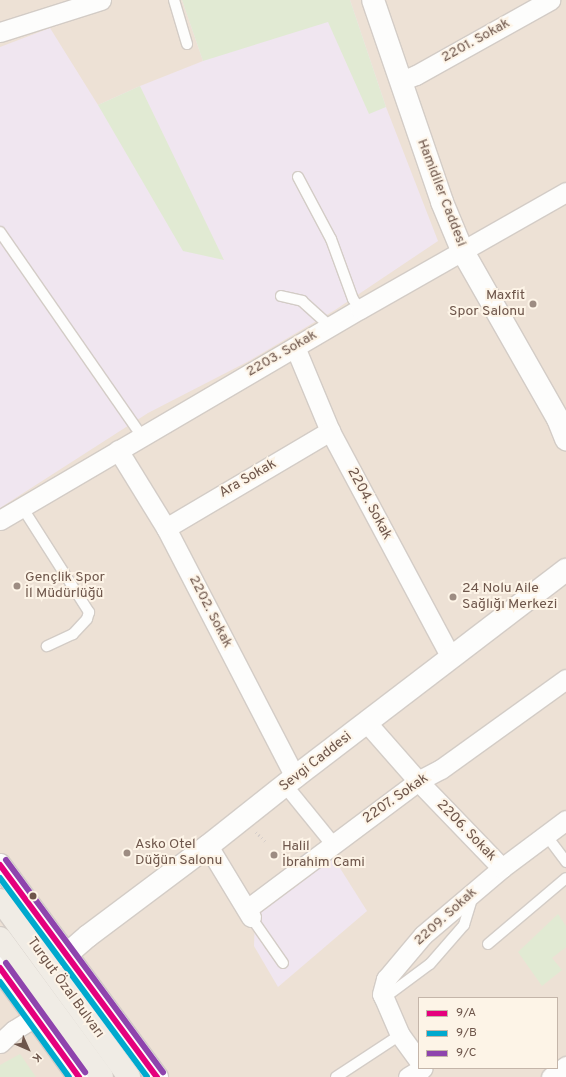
<!DOCTYPE html>
<meta charset="utf-8">
<style>
body{margin:0}
#map{position:relative;width:566px;height:1077px;overflow:hidden;background:#f4efe8;font-family:Overpass,sans-serif}
div>[style]{position:absolute}
[style*='--x']{left:calc(var(--x)*1px);top:calc(var(--y)*1px);width:calc(var(--w)*1px);rotate:calc(var(--a)*1deg)}
.residential>*{inset:0;background:#ede1d5}
.education>*{inset:0;background:#f0e6f0}
.green>*{inset:0;background:#e1ead3}
.path>*{height:2.5px;margin-top:-1.25px;transform-origin:0;background:repeating-linear-gradient(90deg,#d6ceca 0 1px,transparent 0 4px)}
.roads{filter:drop-shadow(1px 0 #d3ccc6) drop-shadow(-1px 0 #d3ccc6) drop-shadow(0 1px #d3ccc6) drop-shadow(0 -1px #d3ccc6)}
.service>*{height:10px;margin:-5px;padding:0 5px;transform-origin:5px;border-radius:5px;background:#fdfdfc}
.pedestrian>*{height:14px;margin:-7px;padding:0 7px;transform-origin:7px;border-radius:7px;background:#fdfdfc}
.minor>*{height:19px;margin:-9.5px;padding:0 9.5px;transform-origin:9.5px;border-radius:9.5px;background:#fdfdfc}
.tertiary>*{height:22px;margin:-11px;padding:0 11px;transform-origin:11px;border-radius:11px;background:#fdfdfc}
.secondary>*{height:22px;margin:-11px;padding:0 11px;transform-origin:11px;border-radius:11px;background:#fdfdfc}
.primary>*{height:22px;margin:-11px;padding:0 11px;transform-origin:11px;border-radius:11px;background:#f0ece5}
.bus-1>*{height:6px;margin:-3px;padding:0 3px;transform-origin:3px;border-radius:3px;background:#e5007d}
.bus-2>*{height:6px;margin:-3px;padding:0 3px;transform-origin:3px;border-radius:3px;background:#00a9ce}
.bus-3>*{height:6px;margin:-3px;padding:0 3px;transform-origin:3px;border-radius:3px;background:#8e44ad}
.dots>*{width:11px;height:11px;translate:-50% -50%;box-sizing:border-box;border:2px solid #fdf4e7;border-radius:50%}
span{translate:-50% -50%;white-space:nowrap;text-align:center;line-height:1.15;-webkit-text-stroke:4px #fdf4e7;paint-order:stroke}
.street-label{font-size:14px;color:#6e564b}
.poi-label{font-size:14px;color:#6e564b}
.right{translate:-100% -50%;text-align:right}
.left{translate:0 -50%;text-align:left}
.legend{position:absolute;left:418px;top:997px;width:140px;height:72px;box-sizing:border-box;background:#fdf4e7;border:1px solid #c4b5a9;margin:0;padding:5px 7px;list-style:none;font-size:12px;color:#6e564b}
.legend li{display:flex;align-items:center;gap:8px;height:20px}
.legend b{width:20px;border:1px solid #c4b5a9}
.north{position:absolute;left:8px;top:1029px;width:40px;height:40px;-webkit-text-stroke:3px #fdf4e7;paint-order:stroke;rotate:135deg;font-size:11px;font-weight:700;line-height:16px;text-align:center;color:#6e564b}
.north::after{content:'';display:block;margin:auto;width:14px;height:18px;background:#6e564b;clip-path:polygon(50% 0,100% 100%,50% 72%,0 100%)}
</style>
<div id="map">
<div class="residential">
<div style="clip-path:polygon(evenodd,0 0,566px 0,566px 1077px,0 1077px,0 0,419px 998px,557px 998px,557px 1068px,419px 1068px,419px 998px)"></div>
</div>
<div class="education">
<div style="clip-path:polygon(182px 0,350px 0,386px 107px,438px 241px,335px 310px,249px 361px,148px 413px,0 508px,0 47px,50px 28px,98px 105px,140px 86px,203px 61px)"></div>
<div style="clip-path:polygon(333px 857px,367px 911px,278px 987px,254px 946px,255px 917px)"></div>
</div>
<div class="green">
<div style="clip-path:polygon(182px 0,350px 0,386px 107px,369px 114px,328px 22px,203px 61px)"></div>
<div style="clip-path:polygon(140px 86px,224px 260px,183px 251px,98px 105px)"></div>
<div style="clip-path:polygon(558px 914px,566px 926px,566px 947px,552px 958px,562px 970px,542px 986px,518px 952px)"></div>
<div style="clip-path:polygon(20px 1054px,36px 1077px,0 1077px,0 1065px)"></div>
</div>
<div class="path">
<div style="--x:256;--y:832;--w:13;--a:45"></div>
</div>
<div class="roads">
<div class="service">
<div style="--x:174;--y:0;--w:46;--a:73.5"></div>
<div style="--x:298;--y:177;--w:70;--a:62"></div>
<div style="--x:331;--y:239;--w:64;--a:69.9"></div>
<div style="--x:353;--y:299;--w:12;--a:55"></div>
<div style="--x:0;--y:232;--w:249;--a:55.2"></div>
<div style="--x:281;--y:296;--w:22;--a:13"></div>
<div style="--x:302;--y:301;--w:38;--a:42"></div>
<div style="--x:22;--y:507;--w:125;--a:57.5"></div>
<div style="--x:89;--y:612;--w:7;--a:106"></div>
<div style="--x:87;--y:619;--w:21;--a:133"></div>
<div style="--x:73;--y:634;--w:29;--a:155"></div>
<div style="--x:546;--y:835;--w:34;--a:53"></div>
<div style="--x:251;--y:917;--w:56;--a:55.2"></div>
<div style="--x:488;--y:944;--w:102;--a:-40.2"></div>
<div style="--x:384;--y:998;--w:57;--a:-36.5"></div>
<div style="--x:430;--y:964;--w:52;--a:-48.9"></div>
<div style="--x:464;--y:925;--w:30;--a:-73"></div>
<div style="--x:336;--y:1077;--w:77;--a:-33.3"></div>
</div>
<div class="pedestrian">
<div style="--x:285;--y:785;--w:76;--a:50.9"></div>
</div>
<div class="minor">
<div style="--x:0;--y:32;--w:106;--a:-17.6"></div>
<div style="--x:401;--y:81;--w:16;--a:-22"></div>
<div style="--x:416;--y:75;--w:154;--a:-29.2"></div>
<div style="--x:295;--y:347;--w:91;--a:67.4"></div>
<div style="--x:330;--y:431;--w:257;--a:61.9"></div>
<div style="--x:118;--y:450;--w:92;--a:58.4"></div>
<div style="--x:166;--y:528;--w:280;--a:62.6"></div>
<div style="--x:0;--y:520;--w:417;--a:-30.4"></div>
<div style="--x:360;--y:309;--w:237;--a:-29.6"></div>
<div style="--x:166;--y:528;--w:191;--a:-30.6"></div>
<div style="--x:367;--y:723;--w:77;--a:48.7"></div>
<div style="--x:418;--y:781;--w:121;--a:46"></div>
<div style="--x:208;--y:846;--w:83;--a:58.8"></div>
<div style="--x:247;--y:909;--w:214;--a:-36.8"></div>
<div style="--x:418;--y:781;--w:26;--a:-28"></div>
<div style="--x:441;--y:769;--w:154;--a:-35.8"></div>
<div style="--x:0;--y:1043;--w:19;--a:-43"></div>
<div style="--x:14;--y:1030;--w:26;--a:-32"></div>
<div style="--x:419;--y:1061;--w:32;--a:-126"></div>
<div style="--x:400;--y:1035;--w:40;--a:-113.4"></div>
<div style="--x:384;--y:998;--w:4;--a:-117"></div>
<div style="--x:382;--y:994;--w:16;--a:-75"></div>
<div style="--x:386;--y:979;--w:57;--a:-49.9"></div>
<div style="--x:423;--y:935;--w:104;--a:-40.3"></div>
<div style="--x:502;--y:868;--w:80;--a:-36.9"></div>
<div style="--x:408;--y:1077;--w:17;--a:-31"></div>
<div style="--x:551;--y:1077;--w:19;--a:-36"></div>
</div>
<div class="tertiary">
<div style="--x:0;--y:865;--w:264;--a:53.5"></div>
<div style="--x:66;--y:955;--w:29;--a:-41"></div>
<div style="--x:88;--y:936;--w:150;--a:-36.9"></div>
<div style="--x:208;--y:846;--w:111;--a:-38.4"></div>
<div style="--x:295;--y:777;--w:341;--a:-37.4"></div>
<div style="--x:0;--y:968;--w:135;--a:54.1"></div>
</div>
<div class="secondary">
<div style="--x:373;--y:0;--w:213;--a:71.1"></div>
<div style="--x:442;--y:202;--w:52;--a:67.4"></div>
<div style="--x:462;--y:250;--w:194;--a:60.4"></div>
<div style="--x:558;--y:419;--w:22;--a:68"></div>
</div>
<div class="primary">
<div style="--x:0;--y:900;--w:219;--a:53.9"></div>
<div style="--x:0;--y:938;--w:172;--a:53.7"></div>
</div>
</div>
<div class="bus-1">
<div style="--x:0;--y:865;--w:264;--a:53.5"></div>
<div style="--x:0;--y:968;--w:135;--a:54.1"></div>
</div>
<div class="bus-2">
<div style="--x:0;--y:878;--w:247;--a:53.5"></div>
<div style="--x:0;--y:982;--w:117;--a:54"></div>
</div>
<div class="bus-3">
<div style="--x:6;--y:860;--w:264;--a:53.5"></div>
<div style="--x:6;--y:963;--w:135;--a:54.1"></div>
</div>
<div class="dots">
<div style="left:533px;top:304px;background:#9d8c82"></div>
<div style="left:17px;top:586px;background:#9d8c82"></div>
<div style="left:453px;top:597px;background:#9d8c82"></div>
<div style="left:127px;top:853px;background:#9d8c82"></div>
<div style="left:274px;top:855px;background:#9d8c82"></div>
<div style="left:33px;top:896px;background:#6e564b"></div>
</div>
<div class="street-label">
<span style="left:476px;top:41px;rotate:-29deg">2201. Sokak</span>
<span style="left:441px;top:193px;rotate:69deg">Hamidiler Caddesi</span>
<span style="left:282px;top:354px;rotate:-30deg">2203. Sokak</span>
<span style="left:248px;top:479px;rotate:-30deg">Ara Sokak</span>
<span style="left:369px;top:504px;rotate:62deg">2204. Sokak</span>
<span style="left:210px;top:612px;rotate:63deg">2202. Sokak</span>
<span style="left:316px;top:762px;rotate:-38deg">Sevgi Caddesi</span>
<span style="left:396px;top:799px;rotate:-35deg">2207. Sokak</span>
<span style="left:466px;top:831px;rotate:46deg">2206. Sokak</span>
<span style="left:446px;top:917px;rotate:-42deg">2209. Sokak</span>
<span style="left:65px;top:988px;rotate:54deg">Turgut Özal Bulvarı</span>
</div>
<div class="poi-label">
<span class="right" style="left:525px;top:304px">Maxfit<br>Spor Salonu</span>
<span class="left" style="left:25px;top:586px">Gençlik Spor<br>İl Müdürlüğü</span>
<span class="left" style="left:462px;top:597px">24 Nolu Aile<br>Sağlığı Merkezi</span>
<span class="left" style="left:135px;top:853px">Asko Otel<br>Düğün Salonu</span>
<span class="left" style="left:282px;top:855px">Halil<br>İbrahim Cami</span>
</div>
<ul class="legend">
<li><b style="height:5px;background:#e5007d"></b>9/A</li>
<li><b style="height:5px;background:#00a9ce"></b>9/B</li>
<li><b style="height:5px;background:#8e44ad"></b>9/C</li>
</ul>
<div class="north">K</div>
</div>
